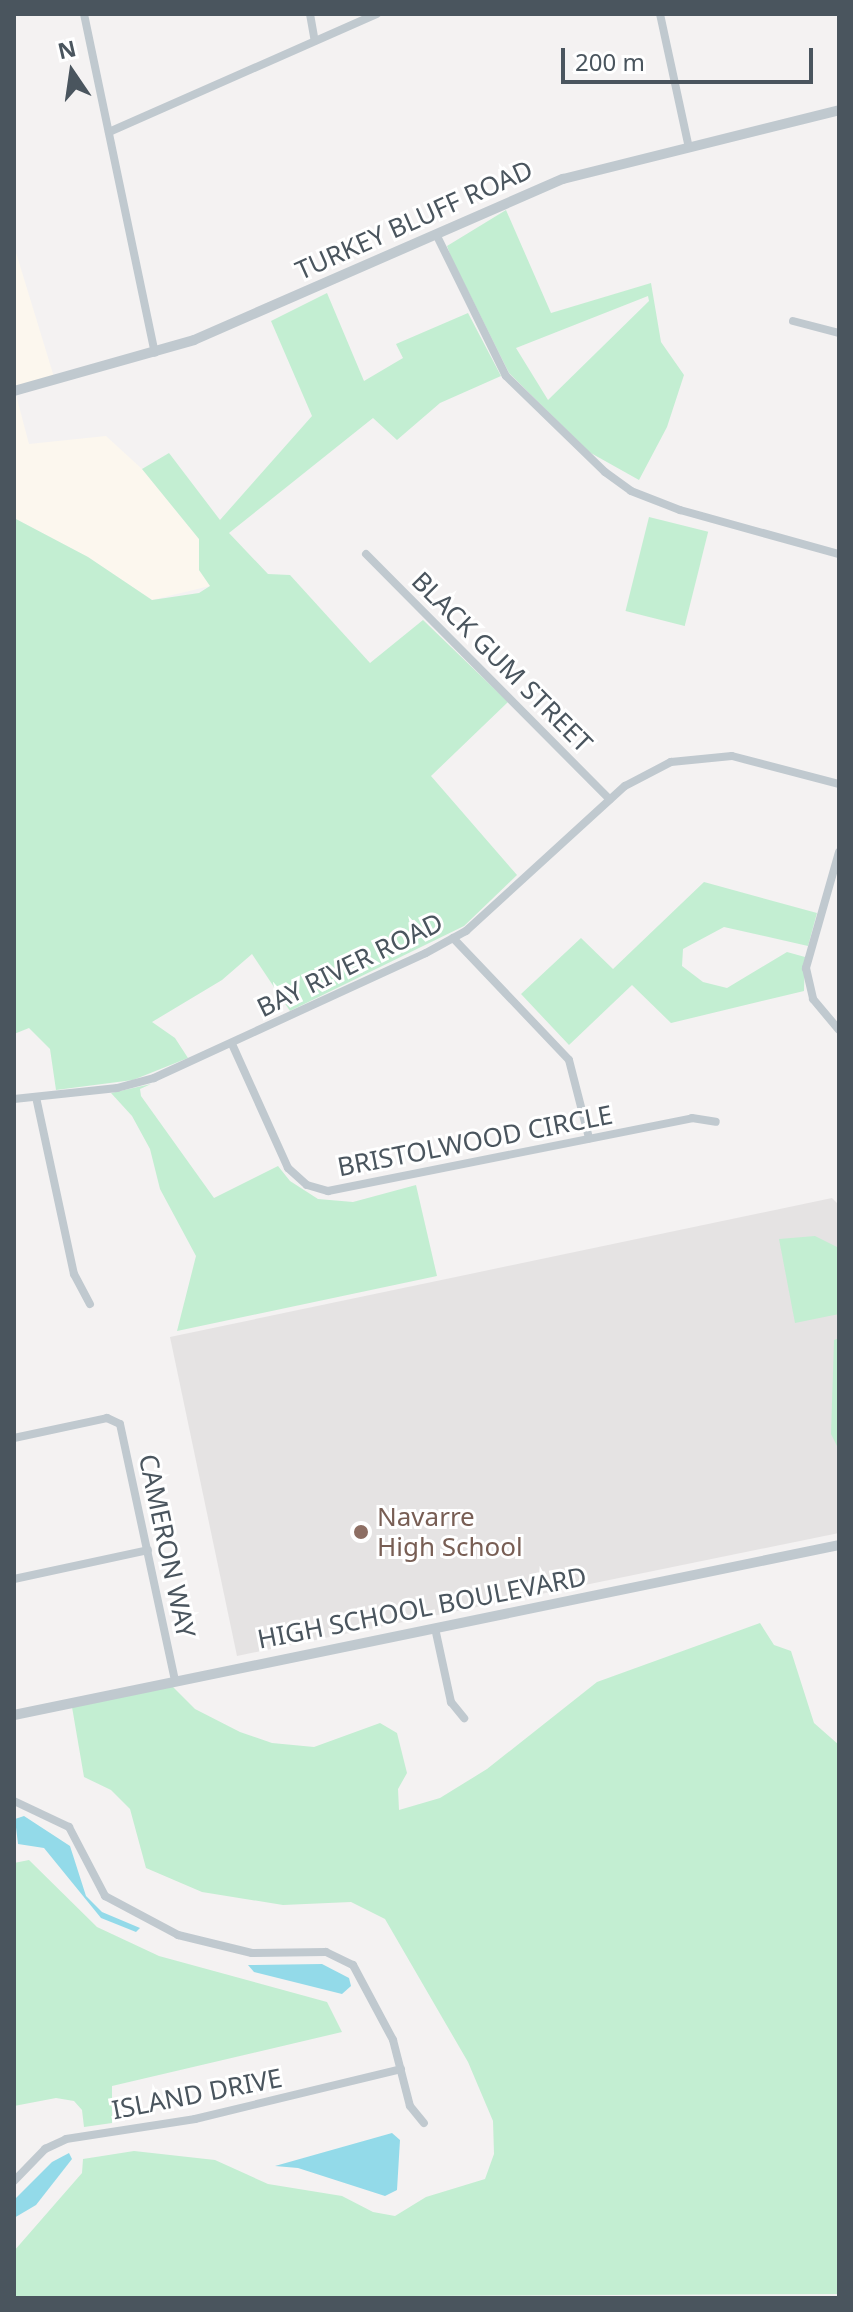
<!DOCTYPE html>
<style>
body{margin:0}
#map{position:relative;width:853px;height:2312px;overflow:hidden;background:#f4f2f2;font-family:"Noto Sans",sans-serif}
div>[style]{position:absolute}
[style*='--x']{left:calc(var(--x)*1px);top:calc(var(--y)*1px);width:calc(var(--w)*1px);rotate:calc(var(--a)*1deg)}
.commercial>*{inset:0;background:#fcf7ee}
.education>*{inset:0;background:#e5e3e3}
.green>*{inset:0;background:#c3eed2;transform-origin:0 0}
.water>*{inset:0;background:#93dae9}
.minor>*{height:8px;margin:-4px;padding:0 4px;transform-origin:4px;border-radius:4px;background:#c0c9cf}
.tertiary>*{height:10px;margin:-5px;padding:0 5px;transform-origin:5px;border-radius:5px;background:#c0c9cf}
.dots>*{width:22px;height:22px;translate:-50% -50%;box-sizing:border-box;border:4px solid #fff;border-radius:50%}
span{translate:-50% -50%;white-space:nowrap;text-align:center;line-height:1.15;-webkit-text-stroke:6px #fff;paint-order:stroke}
.street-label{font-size:26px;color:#4a555e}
.education-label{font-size:26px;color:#785e54}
.left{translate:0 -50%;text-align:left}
.frame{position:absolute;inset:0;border:16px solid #4a555e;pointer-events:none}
.north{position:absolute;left:32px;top:32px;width:80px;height:80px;-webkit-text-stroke:6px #fff;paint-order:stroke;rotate:347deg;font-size:22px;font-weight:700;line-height:32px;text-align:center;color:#4a555e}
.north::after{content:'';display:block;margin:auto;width:28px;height:36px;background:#4a555e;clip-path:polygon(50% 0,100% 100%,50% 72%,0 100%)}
.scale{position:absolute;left:561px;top:48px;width:252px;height:36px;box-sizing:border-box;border:4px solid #4a555e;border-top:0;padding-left:10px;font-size:24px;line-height:28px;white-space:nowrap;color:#4a555e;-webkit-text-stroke:6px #fff;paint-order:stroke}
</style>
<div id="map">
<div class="commercial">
<div style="clip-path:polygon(14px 246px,54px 377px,14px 386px)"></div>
<div style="clip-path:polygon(16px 395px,29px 444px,106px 436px,142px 469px,199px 539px,199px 570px,210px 586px,152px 600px,88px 557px,14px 518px)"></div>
</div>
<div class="education">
<div style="clip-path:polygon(832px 1198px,839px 1205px,839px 1533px,237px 1656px,170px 1337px)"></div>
</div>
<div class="green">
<div style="clip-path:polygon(evenodd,506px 210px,551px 313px,651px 283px,661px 342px,684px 375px,667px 427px,639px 480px,589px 452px,509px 373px,451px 257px,447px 246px,506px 210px,648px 296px,649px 301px,548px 400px,516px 348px,648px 296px)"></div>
<div style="clip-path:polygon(327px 293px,364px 381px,403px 358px,396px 344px,468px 313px,501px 376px,440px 403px,397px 440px,373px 418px,229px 533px,268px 574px,290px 575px,370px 663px,423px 620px,508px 702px,431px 776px,517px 875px,464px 926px,290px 1011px,252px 954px,222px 980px,152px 1022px,175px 1038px,188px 1058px,133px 1080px,56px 1090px,50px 1049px,29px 1028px,14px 1034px,14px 518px,88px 557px,152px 600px,199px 593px,210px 586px,199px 570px,199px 539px,142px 469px,169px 453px,220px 520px,312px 416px,271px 321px)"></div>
<div style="left:649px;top:517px;width:61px;height:97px;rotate:14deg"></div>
<div style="clip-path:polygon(704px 882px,817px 913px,808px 946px,724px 927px,683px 949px,682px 966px,703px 982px,727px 988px,787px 952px,805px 957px,804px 991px,671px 1023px,632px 985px,569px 1045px,521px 994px,581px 938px,613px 969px)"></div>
<div style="clip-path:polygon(151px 1084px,140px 1089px,141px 1096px,214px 1198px,278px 1166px,290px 1181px,318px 1199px,353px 1202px,416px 1185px,437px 1276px,177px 1331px,196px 1256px,160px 1189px,150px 1149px,132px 1116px,111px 1093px)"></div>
<div style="clip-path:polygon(815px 1236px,839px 1248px,839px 1314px,795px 1323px,779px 1239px)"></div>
<div style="clip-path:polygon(839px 1338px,839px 1450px,831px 1434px,834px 1340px)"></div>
<div style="clip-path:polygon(760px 1623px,774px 1645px,791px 1651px,814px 1723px,839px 1745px,839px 2294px,14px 2298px,14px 2251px,82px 2173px,83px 2159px,134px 2151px,215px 2160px,268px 2184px,342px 2196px,373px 2212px,395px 2216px,426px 2197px,485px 2179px,494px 2154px,493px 2121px,468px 2062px,385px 1919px,351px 1902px,283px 1905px,202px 1892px,146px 1868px,130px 1809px,111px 1790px,84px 1777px,72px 1707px,172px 1686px,195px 1709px,240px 1732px,272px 1743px,314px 1747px,380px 1723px,397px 1733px,407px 1773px,398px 1789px,399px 1810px,440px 1798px,487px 1769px,597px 1682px)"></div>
<div style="clip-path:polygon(29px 1860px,97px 1927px,159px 1956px,327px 2002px,342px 2032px,112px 2086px,112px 2123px,84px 2127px,82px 2110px,74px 2101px,56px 2098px,14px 2106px,14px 1863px)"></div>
</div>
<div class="water">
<div style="clip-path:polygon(24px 1816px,70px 1846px,86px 1896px,102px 1912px,140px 1928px,136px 1932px,101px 1918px,44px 1848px,18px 1844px,15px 1819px)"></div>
<div style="clip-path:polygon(322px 1964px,349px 1978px,351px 1986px,342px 1994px,254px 1972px,248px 1965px)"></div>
<div style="clip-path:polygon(392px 2133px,400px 2140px,397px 2190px,385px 2196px,298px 2168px,275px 2166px)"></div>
<div style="clip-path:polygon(69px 2153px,72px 2159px,36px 2205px,14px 2218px,14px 2200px,52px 2162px)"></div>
</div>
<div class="minor">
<div style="--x:84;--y:14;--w:346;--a:78.2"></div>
<div style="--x:310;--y:14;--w:27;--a:80"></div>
<div style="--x:660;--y:14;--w:133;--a:77.8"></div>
<div style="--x:109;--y:132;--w:293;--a:-23.8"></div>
<div style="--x:436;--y:234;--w:158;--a:63.8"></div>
<div style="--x:506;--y:376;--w:138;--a:44.1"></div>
<div style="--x:605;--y:472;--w:32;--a:36"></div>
<div style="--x:631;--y:491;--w:53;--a:21.2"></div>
<div style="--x:680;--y:510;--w:165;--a:15.5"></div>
<div style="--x:793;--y:321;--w:48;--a:14.6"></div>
<div style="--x:366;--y:554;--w:346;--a:45.2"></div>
<div style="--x:839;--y:852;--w:121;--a:105.9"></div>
<div style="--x:806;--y:968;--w:32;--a:77"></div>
<div style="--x:813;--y:999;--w:40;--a:50"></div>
<div style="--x:453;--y:938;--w:168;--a:46.4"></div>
<div style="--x:569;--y:1060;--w:81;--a:75.6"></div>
<div style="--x:232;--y:1044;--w:136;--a:65.7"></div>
<div style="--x:288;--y:1168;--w:25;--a:42"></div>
<div style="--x:307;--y:1185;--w:22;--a:16"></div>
<div style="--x:328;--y:1191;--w:371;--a:-11.3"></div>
<div style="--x:692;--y:1118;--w:24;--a:9"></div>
<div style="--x:36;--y:1097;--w:181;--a:77.9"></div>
<div style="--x:74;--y:1274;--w:34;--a:62"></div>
<div style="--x:14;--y:1099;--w:104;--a:-6.1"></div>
<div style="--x:117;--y:1088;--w:38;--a:-15"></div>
<div style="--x:154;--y:1078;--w:299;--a:-24.7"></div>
<div style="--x:426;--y:953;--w:46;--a:-28.8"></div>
<div style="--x:466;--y:931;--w:215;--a:-42.4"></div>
<div style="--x:625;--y:786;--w:52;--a:-27.6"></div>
<div style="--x:671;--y:762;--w:61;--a:-5.6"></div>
<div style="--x:732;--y:756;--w:111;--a:14.7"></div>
<div style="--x:14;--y:1438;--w:95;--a:-12.1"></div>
<div style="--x:107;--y:1418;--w:14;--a:25"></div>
<div style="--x:120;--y:1424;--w:262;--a:77.9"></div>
<div style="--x:14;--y:1579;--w:137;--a:-12.2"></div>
<div style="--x:435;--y:1628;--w:76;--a:77.8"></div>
<div style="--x:451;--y:1702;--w:21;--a:51"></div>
<div style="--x:14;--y:1801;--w:61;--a:25.3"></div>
<div style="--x:69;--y:1827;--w:78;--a:62.4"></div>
<div style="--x:105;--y:1896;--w:83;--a:28.1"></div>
<div style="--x:178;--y:1935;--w:76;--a:13.7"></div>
<div style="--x:252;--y:1953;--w:74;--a:-0.8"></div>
<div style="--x:326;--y:1952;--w:30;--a:26"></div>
<div style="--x:353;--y:1965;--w:85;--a:61.9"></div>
<div style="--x:393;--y:2040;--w:68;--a:75.6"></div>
<div style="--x:410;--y:2106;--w:22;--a:51"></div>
<div style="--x:14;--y:2181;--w:45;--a:-45.9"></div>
<div style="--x:45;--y:2149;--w:23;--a:-25"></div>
<div style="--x:66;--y:2139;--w:131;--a:-8.8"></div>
<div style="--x:195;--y:2119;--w:212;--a:-13.6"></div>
</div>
<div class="tertiary">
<div style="--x:14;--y:391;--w:187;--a:-15.8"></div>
<div style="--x:194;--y:340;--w:403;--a:-23.6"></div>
<div style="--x:563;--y:179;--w:284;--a:-14"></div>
<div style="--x:14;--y:1715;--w:842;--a:-11.64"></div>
</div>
<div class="dots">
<div style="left:361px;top:1532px;background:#8d6e63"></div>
</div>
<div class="street-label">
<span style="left:414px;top:220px;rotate:-24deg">TURKEY BLUFF ROAD</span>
<span style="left:502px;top:662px;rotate:45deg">BLACK GUM STREET</span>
<span style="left:350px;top:965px;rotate:-26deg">BAY RIVER ROAD</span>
<span style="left:475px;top:1141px;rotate:-11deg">BRISTOLWOOD CIRCLE</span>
<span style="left:167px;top:1546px;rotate:78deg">CAMERON WAY</span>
<span style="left:422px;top:1608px;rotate:-11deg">HIGH SCHOOL BOULEVARD</span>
<span style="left:197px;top:2094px;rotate:-11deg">ISLAND DRIVE</span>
</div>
<div class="education-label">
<span class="left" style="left:377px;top:1532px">Navarre<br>High School</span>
</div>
<div class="frame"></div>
<div class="north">N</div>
<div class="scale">200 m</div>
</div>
